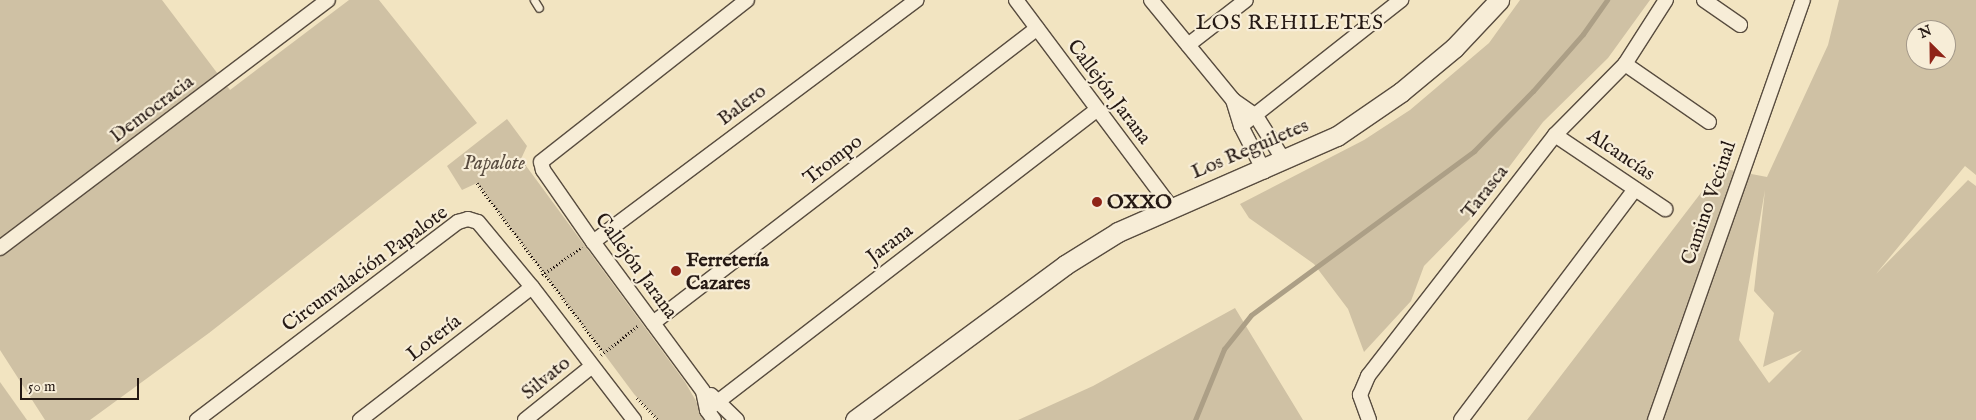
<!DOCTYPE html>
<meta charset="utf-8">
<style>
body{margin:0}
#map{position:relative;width:1976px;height:420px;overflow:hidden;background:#f2e4c1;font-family:"IM FELL English",serif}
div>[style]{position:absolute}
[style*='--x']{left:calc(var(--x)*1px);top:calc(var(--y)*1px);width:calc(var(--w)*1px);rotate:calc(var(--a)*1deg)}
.green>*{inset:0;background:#cfc1a4}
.stream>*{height:5px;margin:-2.5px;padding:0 2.5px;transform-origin:2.5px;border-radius:2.5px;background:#ac9f86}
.path>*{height:3px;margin-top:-1.5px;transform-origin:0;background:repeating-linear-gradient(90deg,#251914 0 1px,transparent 0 3.5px)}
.roads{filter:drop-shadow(1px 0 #584c3f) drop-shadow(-1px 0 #584c3f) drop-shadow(0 1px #584c3f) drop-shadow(0 -1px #584c3f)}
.lane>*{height:7px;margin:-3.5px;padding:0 3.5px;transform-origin:3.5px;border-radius:3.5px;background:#f7edd7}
.street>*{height:14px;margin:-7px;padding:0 7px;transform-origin:7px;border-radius:7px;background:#f7edd7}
.secondary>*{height:19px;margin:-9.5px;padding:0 9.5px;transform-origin:9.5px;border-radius:9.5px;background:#f7edd7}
.dots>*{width:14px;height:14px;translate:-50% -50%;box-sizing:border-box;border:2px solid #f7edd7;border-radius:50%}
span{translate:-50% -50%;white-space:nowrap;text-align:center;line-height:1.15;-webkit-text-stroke:4.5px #f7edd7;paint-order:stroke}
.street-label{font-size:20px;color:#251914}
.park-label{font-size:20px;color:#584b3f;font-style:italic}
.poi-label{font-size:20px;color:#251914;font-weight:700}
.left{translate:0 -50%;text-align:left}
.neighbourhood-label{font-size:21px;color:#251914;letter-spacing:1px}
.north{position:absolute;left:1906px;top:20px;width:50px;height:50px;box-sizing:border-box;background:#f7edd7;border:1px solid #a39889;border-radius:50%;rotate:337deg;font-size:14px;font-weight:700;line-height:20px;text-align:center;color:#251914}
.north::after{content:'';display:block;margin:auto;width:18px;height:22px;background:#8f2418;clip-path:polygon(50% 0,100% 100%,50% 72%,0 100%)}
.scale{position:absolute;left:20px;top:378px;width:119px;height:22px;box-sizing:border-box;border:2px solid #251914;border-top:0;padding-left:6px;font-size:15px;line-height:18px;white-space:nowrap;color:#251914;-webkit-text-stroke:4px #f7edd7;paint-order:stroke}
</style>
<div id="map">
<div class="green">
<div style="clip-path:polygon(0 0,162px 0,230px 90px,349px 0,379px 0,477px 123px,209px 333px,90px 420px,45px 420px,0 350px)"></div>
<div style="clip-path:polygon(1520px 0,1650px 0,1608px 58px,1543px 122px,1470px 219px,1424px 266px,1411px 301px,1364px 352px,1348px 309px,1314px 264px,1249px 218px,1240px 204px,1364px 140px,1410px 110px,1489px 43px)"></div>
<div style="clip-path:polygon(evenodd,1839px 0,1976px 0,1976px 175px,1965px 166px,1876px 274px,1968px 180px,1976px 186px,1976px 420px,1527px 420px,1720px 168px,1767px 177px,1828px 45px,1839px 0,1916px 30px,1946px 30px,1946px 60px,1916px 60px,1916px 30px,1839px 0,1765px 190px,1754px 291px,1774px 313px,1763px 367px,1802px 350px,1769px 383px,1739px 340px,1765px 190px)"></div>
<div style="clip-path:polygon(507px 119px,527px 146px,521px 159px,685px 382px,707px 420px,658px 420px,634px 394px,477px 183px,462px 190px,447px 166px)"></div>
<div style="clip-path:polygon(1235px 308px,1303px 420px,1018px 420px,1093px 386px)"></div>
<div style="clip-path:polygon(0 382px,27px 420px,0 420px)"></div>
</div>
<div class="stream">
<div style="--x:1195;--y:420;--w:77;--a:-67.8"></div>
<div style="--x:1224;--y:349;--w:43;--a:-51.5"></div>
<div style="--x:1251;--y:315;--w:277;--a:-36.3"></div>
<div style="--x:1474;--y:151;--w:84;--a:-45.5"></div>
<div style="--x:1533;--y:91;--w:76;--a:-48.7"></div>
<div style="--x:1583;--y:34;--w:42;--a:-54.8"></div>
</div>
<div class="path">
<div style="--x:521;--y:159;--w:9;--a:58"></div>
<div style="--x:477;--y:183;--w:209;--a:53.3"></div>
<div style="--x:542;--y:275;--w:49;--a:-35"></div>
<div style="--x:601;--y:355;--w:48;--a:-38.3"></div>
<div style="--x:637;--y:398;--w:30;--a:46"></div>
</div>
<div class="roads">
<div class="lane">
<div style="--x:534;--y:0;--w:9;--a:58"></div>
</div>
<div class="street">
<div style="--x:1016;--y:0;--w:257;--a:53.2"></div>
<div style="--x:1151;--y:0;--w:129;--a:50.6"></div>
<div style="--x:1233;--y:100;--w:28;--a:35"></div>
<div style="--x:1256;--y:116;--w:54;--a:57.8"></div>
<div style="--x:1704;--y:0;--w:44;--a:34.8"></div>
<div style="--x:1188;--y:45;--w:73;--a:-37.8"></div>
<div style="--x:1625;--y:64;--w:102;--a:34.6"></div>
<div style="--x:1233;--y:100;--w:27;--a:73"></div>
<div style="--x:1241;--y:126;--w:51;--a:62.9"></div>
<div style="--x:1241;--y:126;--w:204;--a:-38.2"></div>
<div style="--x:1555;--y:135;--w:133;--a:33.9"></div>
<div style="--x:593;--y:242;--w:404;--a:-36.8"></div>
<div style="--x:0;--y:248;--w:411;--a:-37.1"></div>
<div style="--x:653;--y:323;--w:484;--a:-37.5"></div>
<div style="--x:711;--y:395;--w:36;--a:44"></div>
<div style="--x:707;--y:410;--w:492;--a:-37.6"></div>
<div style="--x:197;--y:420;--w:328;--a:-37.2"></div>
<div style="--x:458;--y:222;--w:10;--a:-17"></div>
<div style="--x:468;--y:219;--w:10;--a:17"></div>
<div style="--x:478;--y:222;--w:85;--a:50.3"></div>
<div style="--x:532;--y:287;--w:168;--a:52.5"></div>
<div style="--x:360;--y:420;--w:217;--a:-37.7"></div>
<div style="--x:525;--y:420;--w:85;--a:-38.8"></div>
<div style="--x:714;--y:420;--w:12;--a:-125"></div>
<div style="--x:707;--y:410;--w:19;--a:-102"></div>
<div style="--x:703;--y:391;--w:185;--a:-126.4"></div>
<div style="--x:593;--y:242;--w:88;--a:-124.8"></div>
<div style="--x:543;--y:170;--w:8;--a:-104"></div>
<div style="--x:541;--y:162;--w:262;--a:-38.2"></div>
<div style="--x:1369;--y:420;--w:27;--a:-110"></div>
<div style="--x:1360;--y:395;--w:21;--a:-67"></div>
<div style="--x:1368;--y:376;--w:305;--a:-52.2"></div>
<div style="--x:1555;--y:135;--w:100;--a:-45.4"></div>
<div style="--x:1625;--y:64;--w:76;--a:-57.4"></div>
<div style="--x:1461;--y:420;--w:289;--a:-53"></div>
<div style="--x:1655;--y:420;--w:445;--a:-70.6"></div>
</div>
<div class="secondary">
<div style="--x:855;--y:420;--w:261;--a:-36.4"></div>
<div style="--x:1065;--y:265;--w:62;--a:-31.9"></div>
<div style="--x:1118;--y:232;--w:239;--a:-23.7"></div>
<div style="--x:1337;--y:136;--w:78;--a:-34.5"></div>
<div style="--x:1401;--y:92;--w:69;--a:-39.7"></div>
<div style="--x:1454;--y:48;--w:66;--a:-46.8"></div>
</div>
</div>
<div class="dots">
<div style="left:1097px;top:202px;background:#8f2418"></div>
<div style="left:676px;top:271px;background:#8f2418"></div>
</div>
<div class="street-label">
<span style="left:1109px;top:92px;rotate:53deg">Callejón Jarana</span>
<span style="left:742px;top:105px;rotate:-37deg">Balero</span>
<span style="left:152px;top:109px;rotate:-37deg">Democracia</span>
<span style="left:1250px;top:149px;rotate:-23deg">Los Reguiletes</span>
<span style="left:1621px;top:155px;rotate:34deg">Alcancías</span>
<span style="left:833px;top:160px;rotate:-38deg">Trompo</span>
<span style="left:1485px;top:192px;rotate:-52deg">Tarasca</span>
<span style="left:1709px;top:203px;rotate:-71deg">Camino Vecinal</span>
<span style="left:890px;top:244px;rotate:-37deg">Jarana</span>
<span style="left:636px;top:266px;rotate:54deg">Callejón Jarana</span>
<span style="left:365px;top:269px;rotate:-36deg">Circunvalación Papalote</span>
<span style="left:434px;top:338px;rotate:-38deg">Lotería</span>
<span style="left:546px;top:378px;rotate:-39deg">Silvato</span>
</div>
<div class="park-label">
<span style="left:494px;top:163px">Papalote</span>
</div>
<div class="poi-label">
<span class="left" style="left:1107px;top:202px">OXXO</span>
<span class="left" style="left:686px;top:272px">Ferretería<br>Cazares</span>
</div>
<div class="neighbourhood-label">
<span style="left:1290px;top:24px">LOS REHILETES</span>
</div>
<div class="north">N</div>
<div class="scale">50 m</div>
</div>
